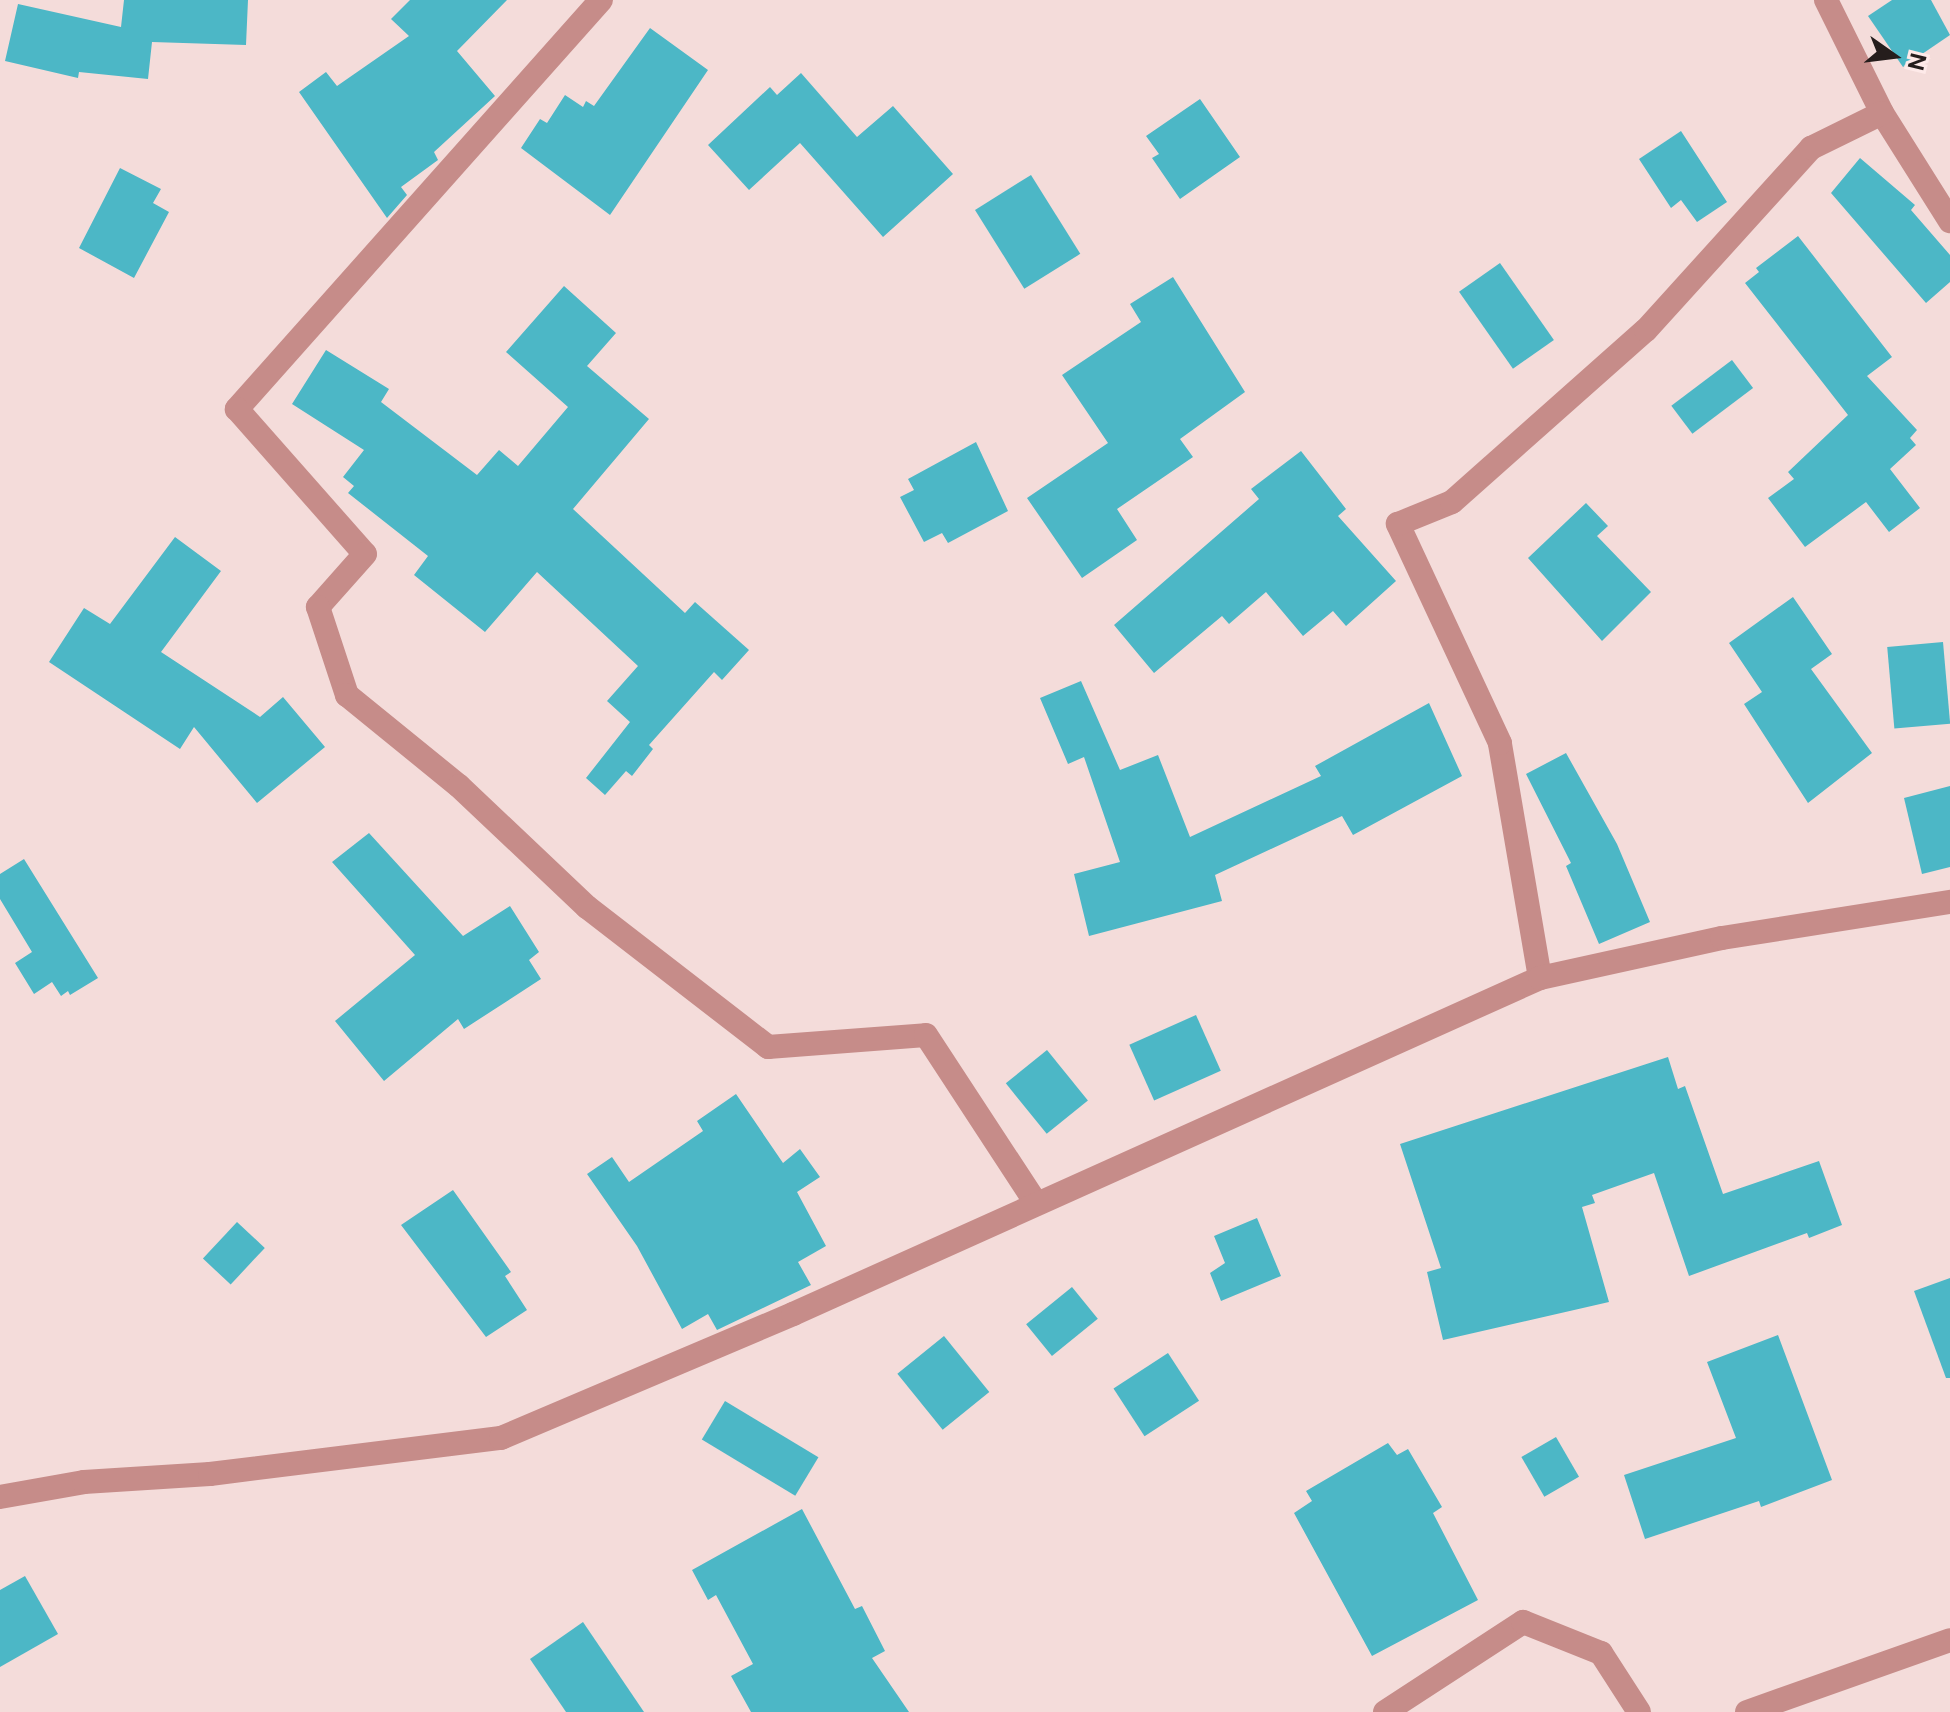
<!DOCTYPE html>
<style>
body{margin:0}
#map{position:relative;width:1950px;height:1712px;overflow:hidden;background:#f4dcda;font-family:"Public Sans",sans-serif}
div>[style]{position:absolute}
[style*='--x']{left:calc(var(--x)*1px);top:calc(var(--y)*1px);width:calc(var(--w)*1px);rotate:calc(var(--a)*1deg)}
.building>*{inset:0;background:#4cb7c6;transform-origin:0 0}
.street>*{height:24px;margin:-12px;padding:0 12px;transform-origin:12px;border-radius:12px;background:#c68c89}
span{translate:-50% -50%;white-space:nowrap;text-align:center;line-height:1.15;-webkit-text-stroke:8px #feeae9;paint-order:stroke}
.north{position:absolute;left:1854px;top:16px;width:80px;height:80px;-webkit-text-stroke:6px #feeae9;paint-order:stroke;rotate:104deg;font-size:22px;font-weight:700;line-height:32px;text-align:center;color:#251d1c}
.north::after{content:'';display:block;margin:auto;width:28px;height:36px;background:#251d1c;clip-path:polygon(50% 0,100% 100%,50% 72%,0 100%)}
</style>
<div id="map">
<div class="building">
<div style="clip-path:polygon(124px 0,248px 0,246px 45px,152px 42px,148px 79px,79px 72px,78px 78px,5px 61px,18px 4px,121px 27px)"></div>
<div style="clip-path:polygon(410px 0,507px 0,457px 51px,495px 96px,434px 152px,438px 160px,401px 187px,407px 195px,387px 218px,299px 92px,326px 72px,337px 86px,409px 36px,391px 19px)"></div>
<div style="clip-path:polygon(1892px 0,1931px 0,1950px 35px,1903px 67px,1868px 16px)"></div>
<div style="clip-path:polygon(650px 28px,708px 70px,610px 215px,521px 148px,540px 119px,547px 123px,565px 95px,583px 107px,586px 101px,594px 106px)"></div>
<div style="clip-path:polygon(801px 73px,857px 137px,893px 106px,953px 174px,883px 237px,800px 143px,749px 190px,708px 145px,770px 87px,777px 95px)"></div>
<div style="clip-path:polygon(1200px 99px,1240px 157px,1180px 199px,1152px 158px,1159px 154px,1146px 136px)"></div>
<div style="clip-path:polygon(1681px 131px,1727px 202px,1697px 222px,1681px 200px,1671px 208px,1639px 159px)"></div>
<div style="clip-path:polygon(1860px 158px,1915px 205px,1911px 210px,1950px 255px,1950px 282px,1926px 303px,1831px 193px)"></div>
<div style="clip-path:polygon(120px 168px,161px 189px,153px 203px,169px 212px,134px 278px,79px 248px)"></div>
<div style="left:1031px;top:175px;width:93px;height:66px;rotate:58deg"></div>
<div style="clip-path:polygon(1798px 236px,1892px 357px,1867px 376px,1917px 430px,1910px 438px,1916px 445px,1890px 469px,1920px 508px,1889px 532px,1866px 502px,1805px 547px,1768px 498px,1794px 479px,1788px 472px,1848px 415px,1745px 283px,1759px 272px,1756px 268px)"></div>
<div style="left:1500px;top:263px;width:94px;height:50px;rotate:55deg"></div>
<div style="clip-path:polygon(1173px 277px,1245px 392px,1180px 439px,1193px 457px,1117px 509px,1137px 540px,1082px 578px,1027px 498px,1108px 443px,1062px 375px,1141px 322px,1130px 304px)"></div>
<div style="clip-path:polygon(564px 286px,616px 333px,587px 366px,649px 419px,573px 509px,685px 613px,695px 602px,749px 650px,722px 680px,714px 672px,649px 745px,653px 749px,632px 776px,626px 771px,605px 795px,586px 778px,630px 722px,607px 701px,638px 666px,537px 572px,485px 632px,414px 575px,428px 556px,348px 493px,354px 486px,343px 477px,364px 450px,292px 404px,326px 350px,389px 389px,381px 402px,477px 475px,499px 450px,518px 466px,568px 407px,506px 352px)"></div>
<div style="left:1732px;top:360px;width:35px;height:76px;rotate:53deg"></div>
<div style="clip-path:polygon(976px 442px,1008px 511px,948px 543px,942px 533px,924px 542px,900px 497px,914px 490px,908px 479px)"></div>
<div style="clip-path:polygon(1301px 451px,1346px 509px,1338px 516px,1396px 581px,1346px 626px,1333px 611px,1303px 636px,1266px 592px,1229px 624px,1222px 616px,1154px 673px,1114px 625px,1259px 499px,1251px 489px)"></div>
<div style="clip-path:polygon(1586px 503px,1608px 526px,1597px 536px,1651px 592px,1602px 641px,1528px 558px)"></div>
<div style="clip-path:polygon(175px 537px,221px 571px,161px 652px,260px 717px,283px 697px,325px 747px,257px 803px,194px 727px,180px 749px,49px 662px,84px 608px,110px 624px)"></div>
<div style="clip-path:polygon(1793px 597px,1832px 654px,1811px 669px,1872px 753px,1808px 803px,1744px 704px,1762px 692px,1729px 643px)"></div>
<div style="left:1943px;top:642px;width:82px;height:56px;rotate:85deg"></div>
<div style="clip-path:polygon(1081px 681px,1120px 770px,1158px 755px,1190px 837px,1321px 776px,1315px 766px,1429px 703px,1462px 776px,1353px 835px,1342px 816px,1215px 875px,1222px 901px,1089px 936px,1074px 874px,1120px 862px,1084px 757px,1068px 764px,1040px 698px)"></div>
<div style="clip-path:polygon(1566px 753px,1617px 844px,1650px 922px,1599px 944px,1566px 866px,1571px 863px,1526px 774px)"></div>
<div style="clip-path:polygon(1950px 786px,1950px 867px,1922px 874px,1904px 798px)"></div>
<div style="clip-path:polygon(369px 833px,463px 936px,510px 906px,539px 952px,529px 960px,541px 979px,464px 1029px,458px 1019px,384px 1081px,335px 1021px,415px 955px,332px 862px)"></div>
<div style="clip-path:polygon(24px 859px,98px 978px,70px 995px,68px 991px,61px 996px,52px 982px,34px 994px,15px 963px,32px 952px,0 899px,0 874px)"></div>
<div style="left:1196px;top:1015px;width:61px;height:73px;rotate:66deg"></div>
<div style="left:1047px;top:1050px;width:65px;height:53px;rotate:51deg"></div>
<div style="clip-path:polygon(1668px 1057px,1678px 1089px,1685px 1086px,1723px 1194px,1819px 1161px,1842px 1225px,1809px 1238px,1807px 1233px,1689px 1276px,1654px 1173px,1592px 1195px,1595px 1203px,1582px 1207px,1609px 1302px,1443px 1340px,1427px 1272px,1441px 1268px,1400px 1144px)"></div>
<div style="clip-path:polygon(736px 1094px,783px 1163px,800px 1149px,820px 1177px,797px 1192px,826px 1246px,798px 1262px,811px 1285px,717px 1330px,708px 1314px,682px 1329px,637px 1246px,587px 1174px,612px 1157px,629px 1182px,703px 1131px,697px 1121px)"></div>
<div style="clip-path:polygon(453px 1190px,511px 1272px,505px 1276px,527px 1310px,486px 1337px,401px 1225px)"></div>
<div style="clip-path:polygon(1257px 1218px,1281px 1276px,1221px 1301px,1210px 1273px,1225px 1263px,1214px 1236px)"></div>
<div style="left:237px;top:1222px;width:38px;height:50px;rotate:43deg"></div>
<div style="clip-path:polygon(1950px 1278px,1950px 1378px,1946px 1378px,1914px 1291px)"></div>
<div style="left:1072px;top:1287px;width:41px;height:59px;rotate:51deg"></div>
<div style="clip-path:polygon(1778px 1335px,1832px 1480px,1761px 1507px,1759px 1501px,1645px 1539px,1624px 1475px,1736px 1438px,1707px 1362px)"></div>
<div style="left:944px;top:1336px;width:72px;height:60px;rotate:51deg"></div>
<div style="left:1168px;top:1353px;width:57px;height:65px;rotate:57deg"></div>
<div style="left:725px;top:1401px;width:109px;height:45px;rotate:31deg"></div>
<div style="left:1556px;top:1437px;width:46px;height:40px;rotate:60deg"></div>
<div style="clip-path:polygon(1388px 1443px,1397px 1455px,1408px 1449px,1442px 1507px,1433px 1513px,1478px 1600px,1372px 1656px,1294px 1513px,1312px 1501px,1306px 1491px)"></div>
<div style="clip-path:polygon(802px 1509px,855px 1609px,862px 1606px,885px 1651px,872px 1658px,909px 1712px,751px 1712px,731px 1676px,753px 1664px,716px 1595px,708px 1600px,692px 1570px)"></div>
<div style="clip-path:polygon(25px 1576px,58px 1634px,0 1667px,0 1590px)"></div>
<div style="clip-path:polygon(583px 1622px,644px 1712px,566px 1712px,530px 1659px)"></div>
</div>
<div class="street">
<div style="--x:601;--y:0;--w:548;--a:131.67"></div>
<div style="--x:237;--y:409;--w:193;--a:48.6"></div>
<div style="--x:365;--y:554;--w:71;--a:131.6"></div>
<div style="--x:318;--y:607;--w:93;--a:71.8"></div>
<div style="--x:347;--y:695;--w:144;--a:39.1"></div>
<div style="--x:459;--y:786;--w:176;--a:43.4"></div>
<div style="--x:587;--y:907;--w:229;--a:37.7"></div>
<div style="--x:768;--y:1047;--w:158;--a:-4.3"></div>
<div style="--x:926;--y:1035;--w:201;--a:56.8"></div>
<div style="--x:1826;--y:0;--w:126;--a:63.6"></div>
<div style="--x:1882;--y:113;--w:128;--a:57.8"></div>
<div style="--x:1540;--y:978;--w:238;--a:-99.7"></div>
<div style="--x:1500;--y:743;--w:242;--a:-115"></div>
<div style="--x:1398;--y:524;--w:58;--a:-22.2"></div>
<div style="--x:1452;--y:502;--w:259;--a:-41.6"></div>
<div style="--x:1646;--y:330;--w:246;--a:-47.8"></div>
<div style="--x:1811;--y:148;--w:79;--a:-26.2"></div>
<div style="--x:0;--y:1497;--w:85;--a:-10.1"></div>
<div style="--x:84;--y:1482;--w:126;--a:-3.6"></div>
<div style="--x:210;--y:1474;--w:293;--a:-7.1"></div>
<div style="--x:501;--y:1438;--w:317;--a:-23"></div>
<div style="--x:793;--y:1314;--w:819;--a:-24.22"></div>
<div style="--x:1540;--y:978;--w:186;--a:-12.4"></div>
<div style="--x:1722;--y:938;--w:231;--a:-9"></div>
<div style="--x:1385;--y:1712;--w:165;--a:-33.1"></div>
<div style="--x:1523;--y:1622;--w:84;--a:21.7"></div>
<div style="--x:1601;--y:1653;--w:70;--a:57.2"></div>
<div style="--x:1747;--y:1712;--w:215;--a:-19.5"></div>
</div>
<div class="north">N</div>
</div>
